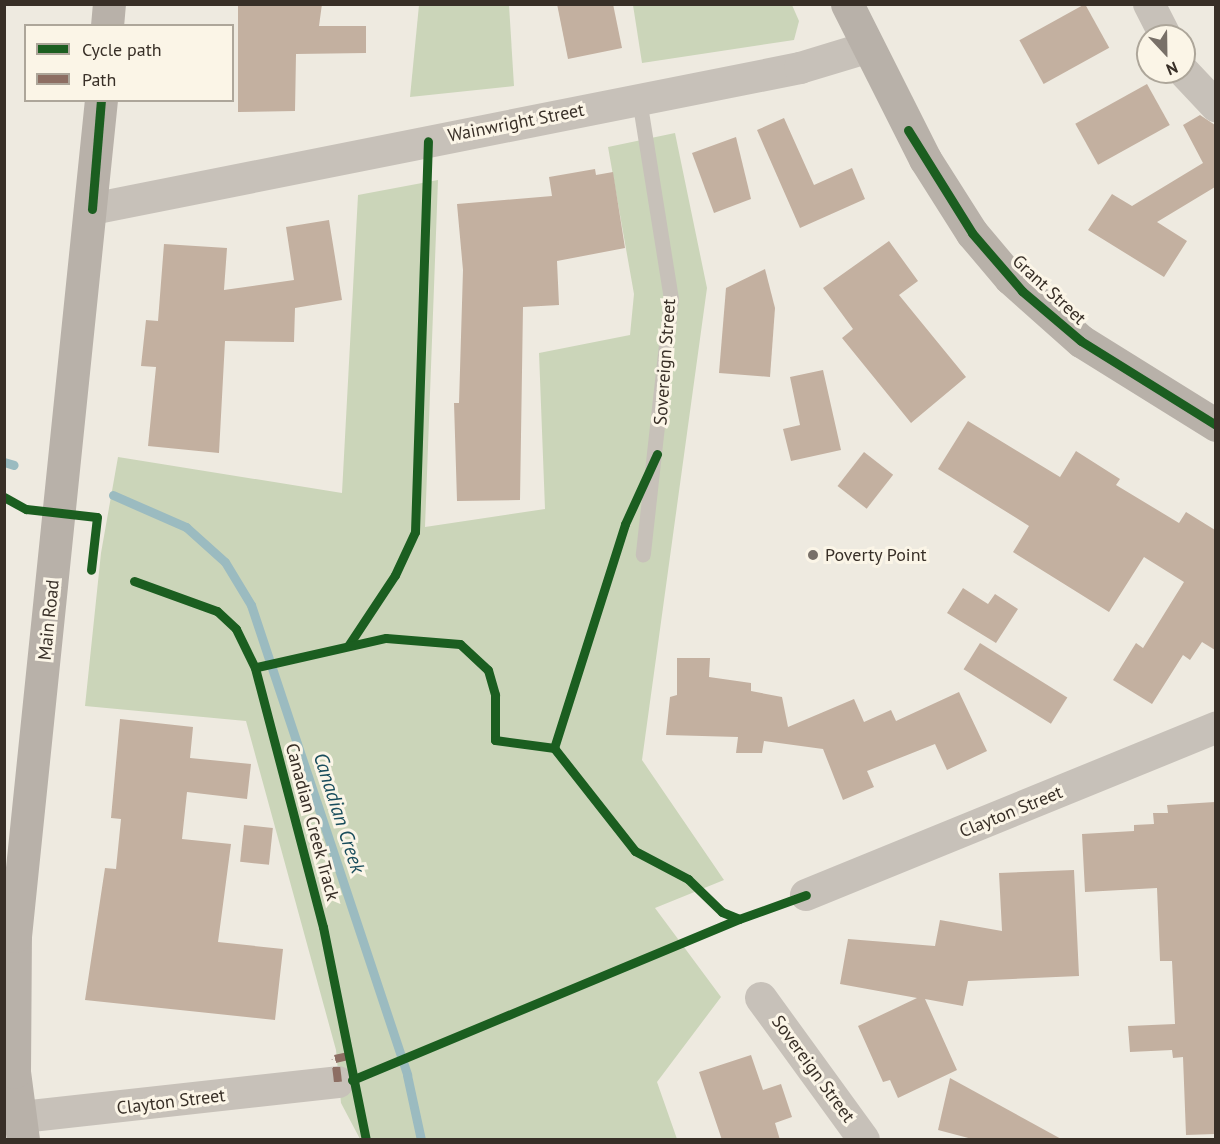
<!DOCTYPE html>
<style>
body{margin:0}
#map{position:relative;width:1220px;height:1144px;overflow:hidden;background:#eeeae0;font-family:"PT Sans",sans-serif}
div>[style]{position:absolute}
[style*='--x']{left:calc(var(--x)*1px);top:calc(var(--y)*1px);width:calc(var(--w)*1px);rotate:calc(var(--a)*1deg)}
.green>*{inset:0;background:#cbd5b9}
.stream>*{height:9px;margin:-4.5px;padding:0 4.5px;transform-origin:4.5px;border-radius:4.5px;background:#9bbbc0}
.building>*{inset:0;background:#c3b0a0;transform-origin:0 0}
.service>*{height:15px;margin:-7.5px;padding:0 7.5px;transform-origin:7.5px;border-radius:7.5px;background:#c7c1b9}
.minor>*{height:32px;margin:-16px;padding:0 16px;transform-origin:16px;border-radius:16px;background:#c7c1b9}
.secondary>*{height:33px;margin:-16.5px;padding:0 16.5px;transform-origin:16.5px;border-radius:16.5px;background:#b8b1a9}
.quiet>*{height:8px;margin-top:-4px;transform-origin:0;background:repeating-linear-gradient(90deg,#8d6e63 0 15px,transparent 0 23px)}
.cycleway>*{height:9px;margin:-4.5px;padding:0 4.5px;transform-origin:4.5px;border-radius:4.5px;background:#1b5e20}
.dots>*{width:16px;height:16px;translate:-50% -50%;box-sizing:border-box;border:3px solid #fbf5e7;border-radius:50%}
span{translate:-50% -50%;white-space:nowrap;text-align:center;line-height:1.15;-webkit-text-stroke:6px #fbf5e7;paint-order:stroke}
.street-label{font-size:18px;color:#382f27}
.poi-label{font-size:18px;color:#382f27}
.left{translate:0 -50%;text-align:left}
.water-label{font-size:20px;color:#194d5c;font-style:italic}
.frame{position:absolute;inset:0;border:6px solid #382f27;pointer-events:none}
.legend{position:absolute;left:24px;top:24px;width:210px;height:78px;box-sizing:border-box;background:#fbf5e7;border:2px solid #ada69a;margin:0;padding:8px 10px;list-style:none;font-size:18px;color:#382f27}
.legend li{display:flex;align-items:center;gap:12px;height:30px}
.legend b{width:30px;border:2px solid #ada69a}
.north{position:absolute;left:1136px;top:24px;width:60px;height:60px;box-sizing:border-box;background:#fbf5e7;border:2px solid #ada69a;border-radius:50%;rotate:158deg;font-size:16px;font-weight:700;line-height:24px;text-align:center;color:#382f27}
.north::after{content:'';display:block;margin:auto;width:21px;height:27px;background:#787068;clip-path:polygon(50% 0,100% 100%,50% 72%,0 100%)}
</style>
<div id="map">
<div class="green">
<div style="clip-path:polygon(419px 5px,509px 5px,514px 86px,410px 97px)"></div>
<div style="clip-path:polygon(633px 5px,792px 5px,799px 21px,794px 40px,642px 63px)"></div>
<div style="clip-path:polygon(675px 133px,707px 288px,642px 760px,724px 880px,655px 908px,721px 997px,657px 1082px,677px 1139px,360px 1139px,341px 1103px,336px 1050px,246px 721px,85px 706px,101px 553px,118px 457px,342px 493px,358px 195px,438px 180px,425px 527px,545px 509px,539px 353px,630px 335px,634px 294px,608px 147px)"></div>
</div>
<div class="stream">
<div style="--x:4;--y:462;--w:10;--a:17"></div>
<div style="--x:113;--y:495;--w:80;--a:23.7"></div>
<div style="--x:186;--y:527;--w:52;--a:41.9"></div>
<div style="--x:225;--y:562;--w:50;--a:58.8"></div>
<div style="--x:251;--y:605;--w:495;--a:71.6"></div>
<div style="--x:407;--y:1075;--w:66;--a:77.8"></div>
</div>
<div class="building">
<div style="clip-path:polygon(238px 4px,322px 4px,319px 26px,366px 26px,366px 53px,296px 54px,295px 111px,238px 112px)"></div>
<div style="clip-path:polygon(557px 4px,613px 4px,622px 48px,568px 59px)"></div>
<div style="left:1085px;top:4px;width:50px;height:75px;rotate:61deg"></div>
<div style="left:1147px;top:84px;width:47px;height:82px;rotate:61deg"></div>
<div style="clip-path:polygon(1200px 115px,1215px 125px,1215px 187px,1157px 222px,1187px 241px,1164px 277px,1088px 230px,1112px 194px,1132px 206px,1203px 163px,1183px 125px)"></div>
<div style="clip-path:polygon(784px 118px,814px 185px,852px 168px,865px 199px,800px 228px,757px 130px)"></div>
<div style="clip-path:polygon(736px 137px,751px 199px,714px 213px,692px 153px)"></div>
<div style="clip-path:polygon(595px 169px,596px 175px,613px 172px,625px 248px,557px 261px,559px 305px,523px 307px,520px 500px,457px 501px,454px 403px,459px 403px,463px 270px,457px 204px,552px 196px,549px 177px)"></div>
<div style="clip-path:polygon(329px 220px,342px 300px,295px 308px,294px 342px,225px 341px,219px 453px,148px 446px,156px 367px,141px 366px,146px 320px,158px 321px,164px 244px,227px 248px,224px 290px,294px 280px,286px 227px)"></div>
<div style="clip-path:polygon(889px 241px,918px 281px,899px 295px,966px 377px,911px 423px,842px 338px,853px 329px,823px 288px)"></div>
<div style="clip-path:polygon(765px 269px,775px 308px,770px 377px,719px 373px,726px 288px)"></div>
<div style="clip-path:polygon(823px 370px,841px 450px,791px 461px,783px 429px,800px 425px,790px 377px)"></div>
<div style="clip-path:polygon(968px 421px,1060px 477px,1076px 451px,1120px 479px,1116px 485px,1179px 523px,1186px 512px,1215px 530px,1215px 650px,1202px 642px,1190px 660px,1183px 655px,1152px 704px,1113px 680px,1136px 643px,1143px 648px,1184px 582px,1144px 557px,1109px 612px,1013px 552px,1029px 526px,938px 469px)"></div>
<div style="left:864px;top:452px;width:37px;height:43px;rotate:38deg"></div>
<div style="clip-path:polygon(963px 588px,988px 604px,995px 594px,1018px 609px,996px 643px,947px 613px)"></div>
<div style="left:980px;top:643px;width:103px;height:31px;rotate:32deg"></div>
<div style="clip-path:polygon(677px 658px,710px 658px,709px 677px,751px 683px,751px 691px,782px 697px,788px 727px,854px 699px,864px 722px,891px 710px,896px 721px,959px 692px,987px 751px,947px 770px,935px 744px,867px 771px,874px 787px,843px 800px,823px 749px,764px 741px,762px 753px,736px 753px,738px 737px,666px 735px,670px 697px,677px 695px)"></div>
<div style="clip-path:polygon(120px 719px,193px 727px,190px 758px,251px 764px,247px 799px,187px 792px,182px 839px,231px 844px,218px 942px,283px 949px,275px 1020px,85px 1000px,105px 868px,116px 869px,121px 819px,111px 818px)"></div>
<div style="clip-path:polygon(1215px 802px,1215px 1134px,1186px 1135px,1183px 1057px,1173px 1058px,1172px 1050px,1130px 1052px,1128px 1026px,1175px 1024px,1172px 961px,1160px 961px,1157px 888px,1085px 892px,1082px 834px,1134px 831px,1134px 825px,1154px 824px,1153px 813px,1168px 813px,1167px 805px)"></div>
<div style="left:244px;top:825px;width:29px;height:37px;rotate:6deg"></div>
<div style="clip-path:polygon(1074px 870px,1079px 976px,968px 981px,963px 1006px,925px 999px,957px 1070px,898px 1098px,890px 1080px,883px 1082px,858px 1026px,917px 998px,840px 984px,848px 939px,935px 946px,940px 920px,1002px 931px,999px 873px)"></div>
<div style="clip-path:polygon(751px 1055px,763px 1090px,781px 1084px,792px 1117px,775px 1123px,780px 1140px,722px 1140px,699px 1072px)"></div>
<div style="clip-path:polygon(950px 1078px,1063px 1140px,976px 1140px,938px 1130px)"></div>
</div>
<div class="service">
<div style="--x:639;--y:99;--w:203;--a:80.9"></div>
<div style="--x:671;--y:299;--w:257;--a:96.3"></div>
</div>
<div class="minor">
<div style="--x:1149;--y:4;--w:36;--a:63"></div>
<div style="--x:1184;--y:72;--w:47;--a:46.7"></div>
<div style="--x:92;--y:209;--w:722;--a:-11.26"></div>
<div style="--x:800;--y:68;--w:72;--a:-16.9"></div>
<div style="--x:806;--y:895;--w:443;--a:-22.2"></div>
<div style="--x:761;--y:998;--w:175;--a:54"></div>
<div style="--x:4;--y:1119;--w:336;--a:-6.3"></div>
</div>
<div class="secondary">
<div style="--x:847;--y:4;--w:174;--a:63.3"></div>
<div style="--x:925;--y:159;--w:88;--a:57.6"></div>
<div style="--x:972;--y:233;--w:59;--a:49.8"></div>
<div style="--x:1010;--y:278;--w:95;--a:41.6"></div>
<div style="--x:1081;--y:341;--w:159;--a:31.9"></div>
<div style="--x:107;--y:26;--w:22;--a:-85"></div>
<div style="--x:23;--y:1140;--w:69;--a:-97.5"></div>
<div style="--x:14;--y:1072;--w:136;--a:-89.6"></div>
<div style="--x:15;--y:936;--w:840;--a:-84.13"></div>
</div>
<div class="quiet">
<div style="--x:338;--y:1082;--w:23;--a:-97"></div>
<div style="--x:335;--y:1059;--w:13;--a:-13"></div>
</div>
<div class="cycleway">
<div style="--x:908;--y:130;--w:121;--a:58.1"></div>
<div style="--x:972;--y:233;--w:77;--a:49.2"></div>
<div style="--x:1022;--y:291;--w:77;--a:40.3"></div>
<div style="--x:1081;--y:341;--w:159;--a:31.9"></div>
<div style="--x:92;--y:209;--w:109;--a:-85.3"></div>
<div style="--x:4;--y:497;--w:25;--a:29"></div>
<div style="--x:26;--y:509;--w:71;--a:6.4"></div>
<div style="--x:97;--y:517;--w:53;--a:96.5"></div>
<div style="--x:134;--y:581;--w:88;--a:19.9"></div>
<div style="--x:217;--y:611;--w:26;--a:43"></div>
<div style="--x:236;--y:629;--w:43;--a:64"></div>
<div style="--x:255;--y:668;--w:268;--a:75.3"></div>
<div style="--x:323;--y:927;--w:217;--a:78.6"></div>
<div style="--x:348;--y:646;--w:85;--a:-56.5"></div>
<div style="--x:395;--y:575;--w:47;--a:-65.1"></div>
<div style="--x:415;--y:532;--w:391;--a:-88.1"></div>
<div style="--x:257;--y:667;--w:132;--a:-12.7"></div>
<div style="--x:386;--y:638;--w:74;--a:4.6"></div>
<div style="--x:460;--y:644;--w:38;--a:43"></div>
<div style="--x:488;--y:670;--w:26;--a:74"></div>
<div style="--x:495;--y:695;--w:45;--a:90"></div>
<div style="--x:495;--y:740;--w:60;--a:7.7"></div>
<div style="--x:554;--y:748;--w:131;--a:51.8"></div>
<div style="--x:635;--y:851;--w:60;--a:27.8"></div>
<div style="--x:688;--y:879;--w:47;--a:44.1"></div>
<div style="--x:722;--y:912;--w:18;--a:22"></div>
<div style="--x:739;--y:919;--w:71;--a:-19.7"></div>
<div style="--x:554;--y:748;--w:235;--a:-72.4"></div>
<div style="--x:625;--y:524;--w:77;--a:-65.4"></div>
<div style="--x:352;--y:1080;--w:419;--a:-22.6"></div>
</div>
<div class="dots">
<div style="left:813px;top:555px;background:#787068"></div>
</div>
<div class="street-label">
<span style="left:516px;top:123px;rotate:-11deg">Wainwright Street</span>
<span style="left:1049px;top:290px;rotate:43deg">Grant Street</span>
<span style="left:665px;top:362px;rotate:-86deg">Sovereign Street</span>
<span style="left:49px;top:620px;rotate:-84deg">Main Road</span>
<span style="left:1011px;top:812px;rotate:-22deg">Clayton Street</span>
<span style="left:312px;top:822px;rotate:75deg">Canadian Creek Track</span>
<span style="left:813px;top:1069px;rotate:54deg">Sovereign Street</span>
<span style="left:171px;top:1102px;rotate:-7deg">Clayton Street</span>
</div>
<div class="poi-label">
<span class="left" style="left:825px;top:555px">Poverty Point</span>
</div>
<div class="water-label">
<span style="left:339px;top:813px;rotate:72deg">Canadian Creek</span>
</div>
<div class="frame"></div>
<ul class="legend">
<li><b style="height:8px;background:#1b5e20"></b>Cycle path</li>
<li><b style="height:8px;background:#8d6e63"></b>Path</li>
</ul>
<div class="north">N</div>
</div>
